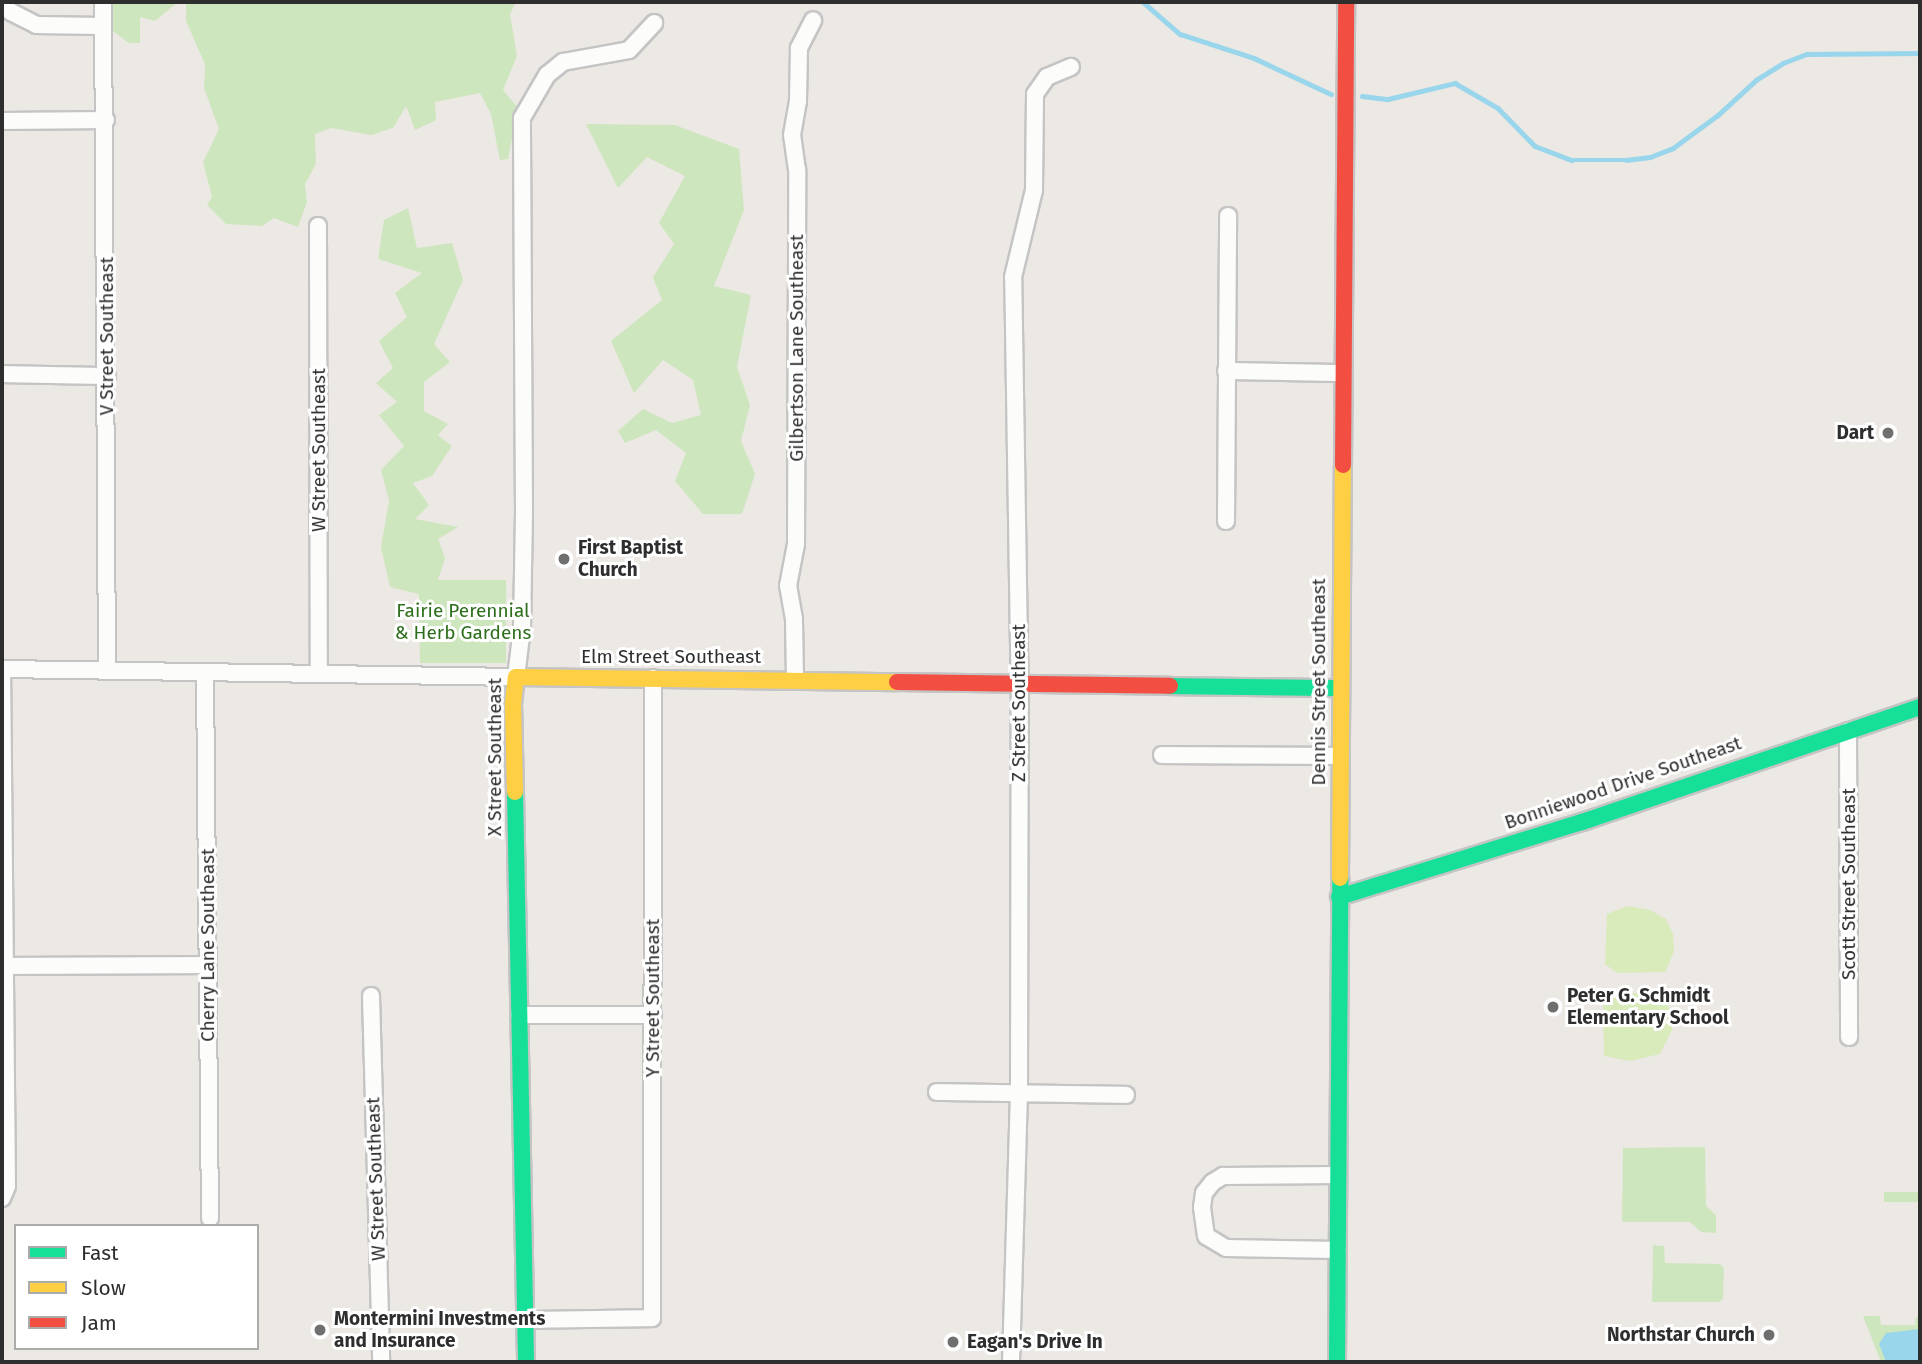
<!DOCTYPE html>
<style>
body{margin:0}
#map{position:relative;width:1922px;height:1364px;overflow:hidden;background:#ece8e4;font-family:"Fira Sans",sans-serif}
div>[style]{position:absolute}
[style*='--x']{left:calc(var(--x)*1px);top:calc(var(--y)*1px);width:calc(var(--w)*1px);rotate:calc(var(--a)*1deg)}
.green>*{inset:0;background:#cee6be;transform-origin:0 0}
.pitch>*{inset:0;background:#d9eabb}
.water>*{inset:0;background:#99d6ec}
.stream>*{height:4.5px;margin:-2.25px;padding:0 2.25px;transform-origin:2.25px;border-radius:2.25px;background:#99d6ec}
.roads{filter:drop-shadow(2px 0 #c5c4c5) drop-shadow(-2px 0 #c5c4c5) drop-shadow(0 2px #c5c4c5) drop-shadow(0 -2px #c5c4c5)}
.street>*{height:16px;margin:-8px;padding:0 8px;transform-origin:8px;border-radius:8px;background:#fcfcfb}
.fast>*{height:16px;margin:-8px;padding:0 8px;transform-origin:8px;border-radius:8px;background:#16e098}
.slow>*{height:16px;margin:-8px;padding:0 8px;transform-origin:8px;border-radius:8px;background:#ffcf43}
.jam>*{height:16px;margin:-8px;padding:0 8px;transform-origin:8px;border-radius:8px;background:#f24e42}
.dots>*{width:19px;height:19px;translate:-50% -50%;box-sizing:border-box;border:4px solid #fff;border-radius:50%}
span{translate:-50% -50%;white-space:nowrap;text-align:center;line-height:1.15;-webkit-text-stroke:6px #fff;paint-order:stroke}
.street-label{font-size:19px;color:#2e2e2e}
.poi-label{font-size:19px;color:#2e2e2e;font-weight:700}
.right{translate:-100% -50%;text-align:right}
.left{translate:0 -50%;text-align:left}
.park-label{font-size:19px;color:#2c6e1b}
.frame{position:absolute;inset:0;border:4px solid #2e2e2e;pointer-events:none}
.legend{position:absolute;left:14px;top:1224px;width:245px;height:126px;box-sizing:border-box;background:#fff;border:2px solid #ababab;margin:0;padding:9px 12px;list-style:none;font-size:21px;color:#2e2e2e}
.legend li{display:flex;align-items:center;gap:14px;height:35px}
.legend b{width:35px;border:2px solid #ababab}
</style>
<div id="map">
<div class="green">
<div style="clip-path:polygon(105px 2px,178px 2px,155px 21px,140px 17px,140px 43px,129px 43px,106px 26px)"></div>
<div style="clip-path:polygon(186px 2px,516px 2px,510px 14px,517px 56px,503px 90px,518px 108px,508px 159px,500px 160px,491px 114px,480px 93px,435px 102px,436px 120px,415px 130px,406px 106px,393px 128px,371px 135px,331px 128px,315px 134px,316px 164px,305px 184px,307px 202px,298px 227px,274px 218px,262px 226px,226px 224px,207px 205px,212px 197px,203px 162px,219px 129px,204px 88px,205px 64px,186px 21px)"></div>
<div style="clip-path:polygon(586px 124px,675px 125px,739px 149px,744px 210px,714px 286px,751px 295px,737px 367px,750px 405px,741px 441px,755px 474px,742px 514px,703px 514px,675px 481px,686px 453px,656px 430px,625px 443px,618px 431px,643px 409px,672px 423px,701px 415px,693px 380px,663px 360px,634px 393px,611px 341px,662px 300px,653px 277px,674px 244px,659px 223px,685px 176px,647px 157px,618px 188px)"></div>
<div style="clip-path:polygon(408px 208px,417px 248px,452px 243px,463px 280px,434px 344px,450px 362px,424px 382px,424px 411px,448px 424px,438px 435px,452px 446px,432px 476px,413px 483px,429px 505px,415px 519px,458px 527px,438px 539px,445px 558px,438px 580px,506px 580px,506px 663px,420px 663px,419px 594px,390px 587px,381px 547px,389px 501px,381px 470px,404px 446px,379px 415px,397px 402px,376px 383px,393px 368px,379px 341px,407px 317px,395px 293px,422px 273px,378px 259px,384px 220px)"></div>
<div style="clip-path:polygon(1705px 1147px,1706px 1206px,1716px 1215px,1716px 1233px,1701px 1232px,1690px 1222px,1622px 1222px,1623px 1148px)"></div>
<div style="left:1884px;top:1192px;width:36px;height:10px"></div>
<div style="clip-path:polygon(1653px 1245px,1664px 1246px,1665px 1263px,1720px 1264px,1724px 1268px,1723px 1299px,1719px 1302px,1652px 1302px)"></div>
<div style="clip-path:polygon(1863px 1316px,1880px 1316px,1881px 1325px,1915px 1325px,1916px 1317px,1920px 1317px,1920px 1362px,1881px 1362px)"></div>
</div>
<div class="pitch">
<div style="clip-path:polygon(1628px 906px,1650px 910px,1666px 919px,1673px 934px,1674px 952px,1665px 972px,1617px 973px,1605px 964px,1607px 914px)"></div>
<div style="clip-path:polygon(1615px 991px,1664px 996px,1673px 1017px,1672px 1030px,1660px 1054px,1630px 1061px,1604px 1056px,1603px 1003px)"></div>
</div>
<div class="water">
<div style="clip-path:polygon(1920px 1329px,1920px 1362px,1886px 1362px,1879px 1344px,1886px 1333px)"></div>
</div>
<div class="stream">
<div style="--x:1143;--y:2;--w:49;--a:40.9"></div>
<div style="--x:1180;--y:34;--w:78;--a:18"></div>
<div style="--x:1254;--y:58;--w:85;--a:25.1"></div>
<div style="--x:1362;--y:96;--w:26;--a:7"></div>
<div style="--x:1388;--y:99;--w:69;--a:-13.4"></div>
<div style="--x:1455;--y:83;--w:50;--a:30.2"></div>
<div style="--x:1498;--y:108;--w:53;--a:45.8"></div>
<div style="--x:1535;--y:146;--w:39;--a:21"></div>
<div style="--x:1571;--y:160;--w:55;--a:0"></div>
<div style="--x:1626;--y:160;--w:24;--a:-7"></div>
<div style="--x:1650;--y:157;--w:25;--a:-21"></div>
<div style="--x:1673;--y:148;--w:56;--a:-36.3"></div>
<div style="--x:1718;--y:115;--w:52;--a:-42.6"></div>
<div style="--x:1756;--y:80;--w:32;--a:-32"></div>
<div style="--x:1783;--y:63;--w:26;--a:-21"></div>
<div style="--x:1807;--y:54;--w:113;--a:-0.5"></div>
</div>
<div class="roads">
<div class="street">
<div style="--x:103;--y:2;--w:668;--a:89.66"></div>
<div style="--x:2;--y:4;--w:12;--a:42"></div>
<div style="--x:11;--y:12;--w:28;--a:27"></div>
<div style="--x:36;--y:25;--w:67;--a:0.9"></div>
<div style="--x:2;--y:121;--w:104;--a:-0.6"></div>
<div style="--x:318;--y:226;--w:448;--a:89.9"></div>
<div style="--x:1226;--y:371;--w:115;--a:1"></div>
<div style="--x:2;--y:374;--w:105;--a:1.1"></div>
<div style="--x:1226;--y:521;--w:305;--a:-89.6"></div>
<div style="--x:2;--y:669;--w:514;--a:0.89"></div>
<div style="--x:516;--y:677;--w:49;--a:-83"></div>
<div style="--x:522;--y:628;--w:115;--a:-89"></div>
<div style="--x:524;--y:513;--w:395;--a:-90.3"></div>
<div style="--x:522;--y:118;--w:50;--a:-59.8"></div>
<div style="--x:547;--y:75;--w:21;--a:-39"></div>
<div style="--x:563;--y:62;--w:67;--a:-10.3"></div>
<div style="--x:629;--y:50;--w:37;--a:-47"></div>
<div style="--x:205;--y:672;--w:546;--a:89.48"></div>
<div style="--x:795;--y:678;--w:59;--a:-91"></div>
<div style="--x:794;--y:619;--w:34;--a:-100"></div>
<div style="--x:788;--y:586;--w:43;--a:-79.2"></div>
<div style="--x:796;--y:544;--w:374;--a:-89.8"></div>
<div style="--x:797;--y:170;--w:35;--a:-98"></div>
<div style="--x:792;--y:135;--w:35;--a:-80"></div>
<div style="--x:798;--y:101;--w:53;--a:-88.9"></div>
<div style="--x:799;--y:48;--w:31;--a:-63"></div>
<div style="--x:1848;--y:731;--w:306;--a:89.8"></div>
<div style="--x:1162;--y:755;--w:177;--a:0.3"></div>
<div style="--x:5;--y:966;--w:203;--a:-0.3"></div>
<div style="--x:371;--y:996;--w:366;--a:88.4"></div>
<div style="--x:519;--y:1015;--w:134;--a:0"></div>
<div style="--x:937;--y:1092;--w:189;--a:0.9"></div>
<div style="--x:2;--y:1198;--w:13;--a:-67"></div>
<div style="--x:7;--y:1186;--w:517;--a:-90.55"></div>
<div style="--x:1338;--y:1250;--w:112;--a:-179"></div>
<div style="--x:1226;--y:1248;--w:23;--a:-149"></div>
<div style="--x:1206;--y:1236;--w:29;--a:-98"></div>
<div style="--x:1202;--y:1207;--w:14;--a:-82"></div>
<div style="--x:1204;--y:1193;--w:14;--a:-51"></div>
<div style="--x:1213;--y:1182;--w:12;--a:-31"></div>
<div style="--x:1223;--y:1176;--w:115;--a:-0.5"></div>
<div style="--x:525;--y:1320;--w:127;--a:-0.9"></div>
<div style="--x:652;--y:1318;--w:640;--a:-89.91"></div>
<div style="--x:1011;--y:1362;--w:268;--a:-88.3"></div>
<div style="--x:1019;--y:1094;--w:384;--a:-89.9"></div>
<div style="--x:1020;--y:710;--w:433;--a:-90.9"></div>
<div style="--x:1013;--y:277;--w:89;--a:-76.4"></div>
<div style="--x:1034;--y:190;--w:96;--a:-89.4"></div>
<div style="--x:1035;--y:94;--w:21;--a:-55"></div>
<div style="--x:1047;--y:77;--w:26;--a:-23"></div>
</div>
<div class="fast">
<div style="--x:1170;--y:686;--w:170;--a:0.7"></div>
<div style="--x:515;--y:792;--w:570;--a:88.89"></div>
<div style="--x:1339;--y:897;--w:254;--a:-17.2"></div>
<div style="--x:1582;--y:822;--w:357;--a:-18.8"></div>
<div style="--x:1337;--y:1362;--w:484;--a:-89.6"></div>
</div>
<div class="slow">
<div style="--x:515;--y:792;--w:88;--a:-91.3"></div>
<div style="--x:513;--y:704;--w:27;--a:-84"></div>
<div style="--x:516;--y:677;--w:381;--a:0.8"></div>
<div style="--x:1340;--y:878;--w:413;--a:-89.6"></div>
</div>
<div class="jam">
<div style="--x:1343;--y:465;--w:463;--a:-89.6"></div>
<div style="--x:897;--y:682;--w:273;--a:0.8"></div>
</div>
</div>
<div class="dots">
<div style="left:1888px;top:433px;background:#706f6e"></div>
<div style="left:564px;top:559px;background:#706f6e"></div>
<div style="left:1553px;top:1007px;background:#706f6e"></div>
<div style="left:320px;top:1330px;background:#706f6e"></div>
<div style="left:1769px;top:1335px;background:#706f6e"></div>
<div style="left:953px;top:1342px;background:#706f6e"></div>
</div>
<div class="street-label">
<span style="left:107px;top:336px;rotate:-90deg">V Street Southeast</span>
<span style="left:797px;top:348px;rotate:-90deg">Gilbertson Lane Southeast</span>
<span style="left:319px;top:450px;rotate:-90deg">W Street Southeast</span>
<span style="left:671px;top:657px">Elm Street Southeast</span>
<span style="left:1319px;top:682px;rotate:-90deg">Dennis Street Southeast</span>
<span style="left:1019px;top:703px;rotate:-90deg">Z Street Southeast</span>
<span style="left:495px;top:757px;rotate:-90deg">X Street Southeast</span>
<span style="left:1623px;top:783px;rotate:-19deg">Bonniewood Drive Southeast</span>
<span style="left:1849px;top:884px;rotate:-90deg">Scott Street Southeast</span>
<span style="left:208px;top:945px;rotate:-90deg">Cherry Lane Southeast</span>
<span style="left:653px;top:998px;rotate:-90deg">Y Street Southeast</span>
<span style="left:376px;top:1179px;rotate:-92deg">W Street Southeast</span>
</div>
<div class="poi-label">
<span class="right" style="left:1874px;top:433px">Dart</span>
<span class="left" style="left:578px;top:559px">First Baptist<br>Church</span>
<span class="left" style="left:1567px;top:1007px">Peter G. Schmidt<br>Elementary School</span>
<span class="left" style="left:334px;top:1330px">Montermini Investments<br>and Insurance</span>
<span class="right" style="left:1755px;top:1335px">Northstar Church</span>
<span class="left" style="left:967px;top:1342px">Eagan's Drive In</span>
</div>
<div class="park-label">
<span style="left:463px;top:622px">Fairie Perennial<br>&amp; Herb Gardens</span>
</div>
<div class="frame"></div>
<ul class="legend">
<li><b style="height:9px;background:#16e098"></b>Fast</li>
<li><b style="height:9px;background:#ffcf43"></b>Slow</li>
<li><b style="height:9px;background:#f24e42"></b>Jam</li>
</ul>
</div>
